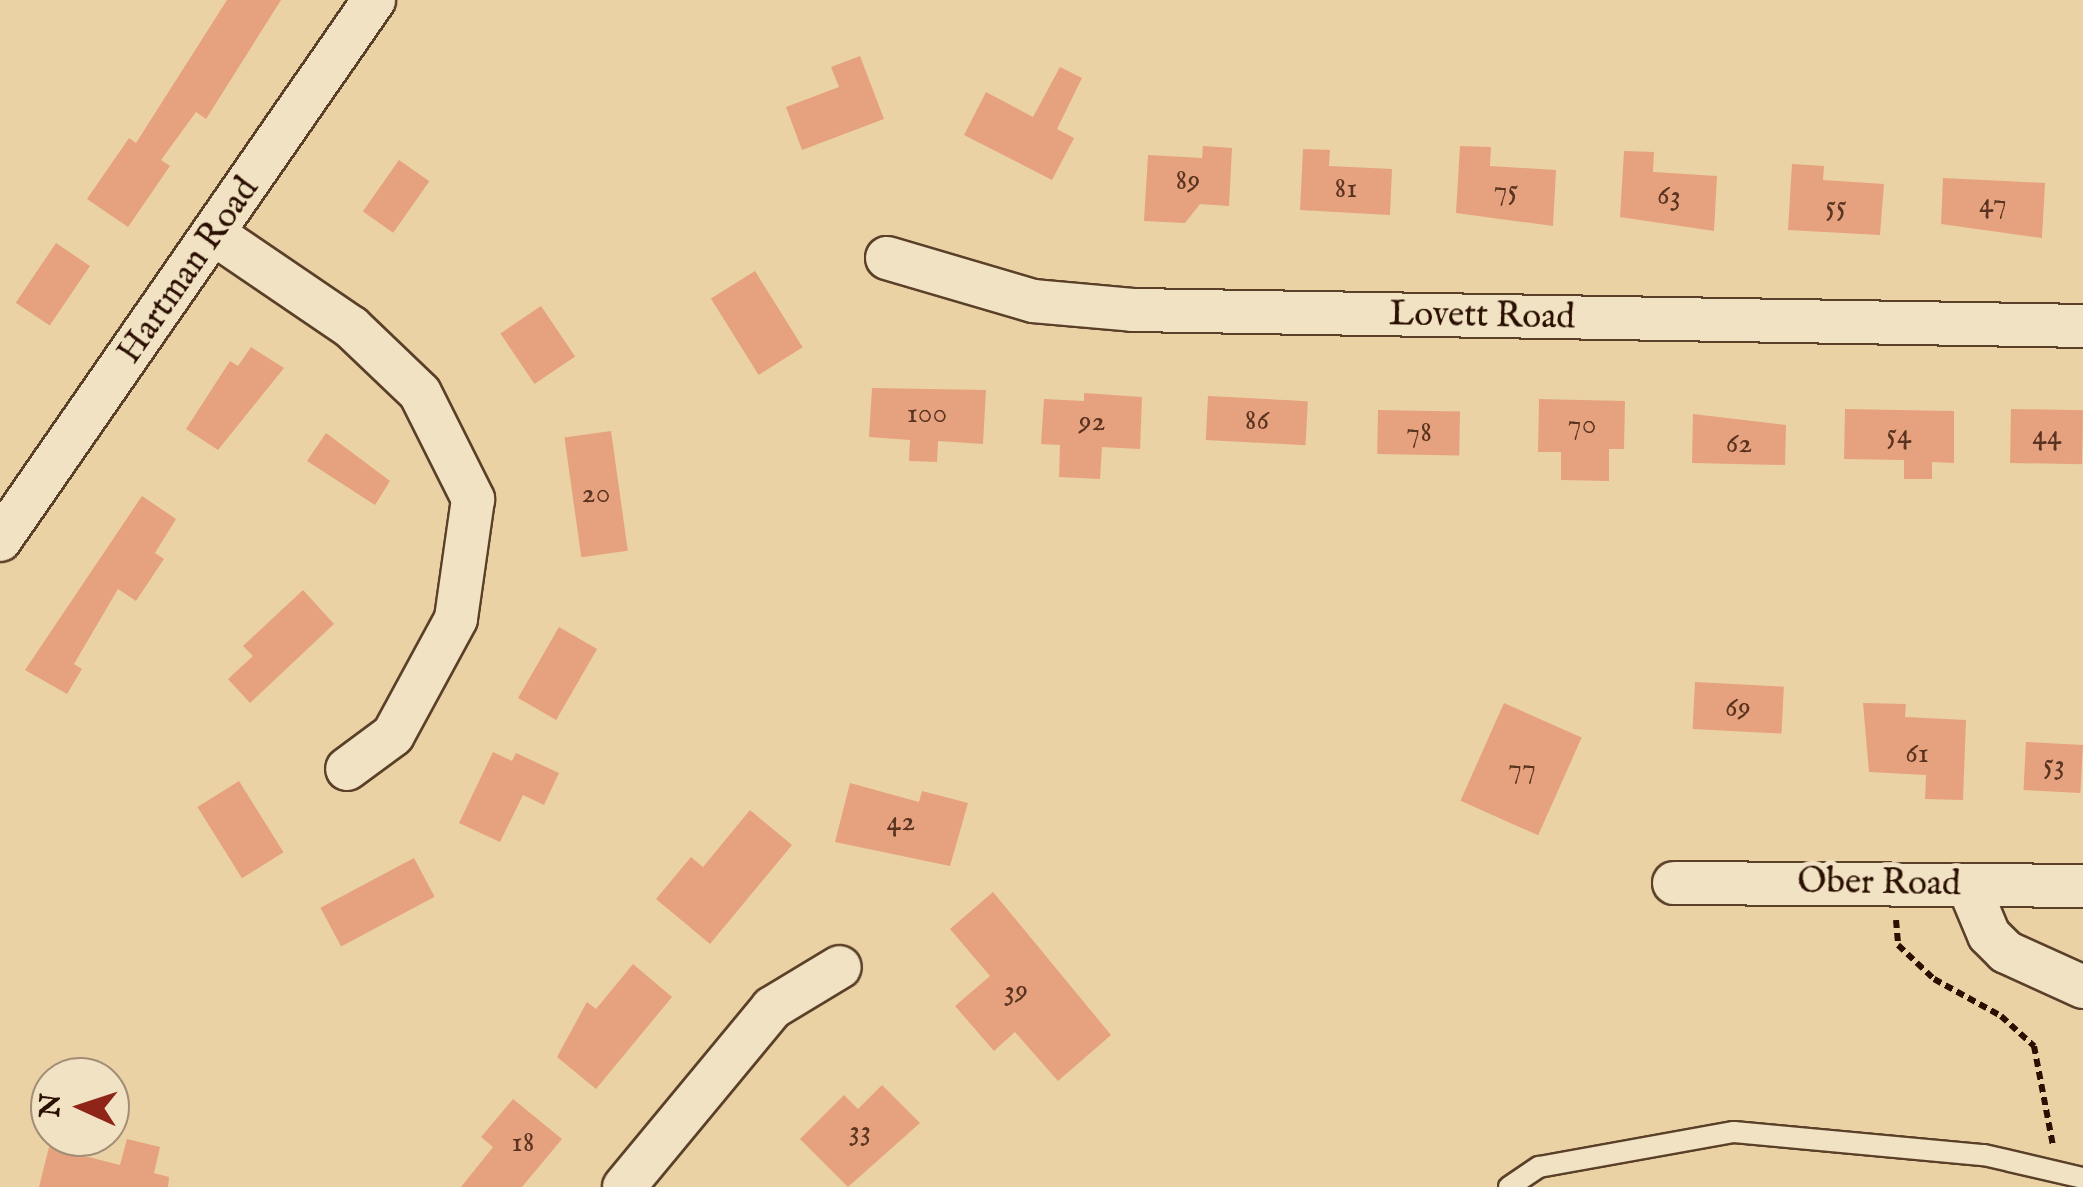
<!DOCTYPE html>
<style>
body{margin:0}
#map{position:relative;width:2083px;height:1187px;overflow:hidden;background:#ead2a5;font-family:"IM FELL English",serif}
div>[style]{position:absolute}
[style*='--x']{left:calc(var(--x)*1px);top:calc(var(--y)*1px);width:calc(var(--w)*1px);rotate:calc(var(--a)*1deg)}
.building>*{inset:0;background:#e6a27e;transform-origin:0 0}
.path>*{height:6px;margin-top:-3px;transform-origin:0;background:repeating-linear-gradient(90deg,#2b0f00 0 8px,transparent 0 13px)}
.roads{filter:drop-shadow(2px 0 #5b4029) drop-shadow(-2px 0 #5b4029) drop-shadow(0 2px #5b4029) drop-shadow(0 -2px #5b4029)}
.lane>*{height:20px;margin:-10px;padding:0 10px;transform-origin:10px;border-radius:10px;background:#f1e2c4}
.street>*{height:42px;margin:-21px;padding:0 21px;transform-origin:21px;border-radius:21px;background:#f1e2c4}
span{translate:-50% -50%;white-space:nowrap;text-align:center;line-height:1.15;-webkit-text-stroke:10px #f1e2c4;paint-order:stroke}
.number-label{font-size:30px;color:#5a3420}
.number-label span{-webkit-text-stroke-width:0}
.street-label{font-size:35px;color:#2b0f00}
.north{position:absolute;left:30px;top:1057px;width:100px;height:100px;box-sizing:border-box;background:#f1e2c4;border:2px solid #a28e76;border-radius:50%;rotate:273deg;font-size:28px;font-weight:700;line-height:40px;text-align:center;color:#2b0f00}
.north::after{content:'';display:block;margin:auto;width:35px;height:45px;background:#8f2418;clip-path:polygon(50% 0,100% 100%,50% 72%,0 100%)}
</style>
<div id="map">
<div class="building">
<div style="clip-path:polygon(227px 0,281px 0,206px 119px,196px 112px,161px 160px,170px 166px,128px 227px,87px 199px,129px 138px,136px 143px)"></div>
<div style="clip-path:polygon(860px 56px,884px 119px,802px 150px,786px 107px,839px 87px,831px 67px)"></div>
<div style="clip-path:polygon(1060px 67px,1082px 78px,1057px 129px,1074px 138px,1052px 180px,964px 135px,986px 92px,1033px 117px)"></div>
<div style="clip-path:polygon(1203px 146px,1232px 148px,1229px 206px,1200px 204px,1185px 223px,1144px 221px,1148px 155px,1202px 158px)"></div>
<div style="clip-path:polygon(1460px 146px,1491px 147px,1490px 166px,1556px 170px,1553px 226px,1456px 213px)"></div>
<div style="clip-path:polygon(1303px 149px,1330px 150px,1329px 166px,1392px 169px,1390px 215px,1300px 210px)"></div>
<div style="clip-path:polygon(1624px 151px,1654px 152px,1653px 172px,1717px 176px,1714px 231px,1620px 217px)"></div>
<div style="left:399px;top:160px;width:37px;height:63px;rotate:35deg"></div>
<div style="clip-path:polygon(1792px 164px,1824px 166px,1823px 180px,1884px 184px,1880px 235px,1788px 230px)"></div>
<div style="clip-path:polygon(1943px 178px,2045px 183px,2042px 238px,1941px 224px)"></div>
<div style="left:56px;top:243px;width:41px;height:72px;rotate:34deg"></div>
<div style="left:755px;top:271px;width:90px;height:52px;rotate:58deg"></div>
<div style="left:541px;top:306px;width:61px;height:49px;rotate:56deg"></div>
<div style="clip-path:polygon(251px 347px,284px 368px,218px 450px,186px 429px,230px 361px,238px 366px)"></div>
<div style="clip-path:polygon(872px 388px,986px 390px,983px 444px,938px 441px,937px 462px,909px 461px,910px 440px,869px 437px)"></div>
<div style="clip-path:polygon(1084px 393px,1142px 397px,1140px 449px,1102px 447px,1100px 479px,1059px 477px,1060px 445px,1041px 444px,1044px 399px,1084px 401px)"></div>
<div style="left:1208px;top:396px;width:100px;height:44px;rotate:3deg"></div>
<div style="clip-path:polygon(1539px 399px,1625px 401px,1624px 449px,1609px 449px,1609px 481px,1561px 480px,1561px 452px,1538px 452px)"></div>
<div style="clip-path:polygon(1845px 409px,1954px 411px,1954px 463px,1932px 462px,1932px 479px,1904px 479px,1904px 460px,1844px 459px)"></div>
<div style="left:2011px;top:409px;width:72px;height:54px;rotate:1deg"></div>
<div style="left:1378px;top:410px;width:82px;height:44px;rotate:1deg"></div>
<div style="clip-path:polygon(1693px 414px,1786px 425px,1785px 465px,1692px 463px)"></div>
<div style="left:611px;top:431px;width:121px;height:47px;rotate:82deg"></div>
<div style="clip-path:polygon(326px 433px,390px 481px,375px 505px,307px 461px)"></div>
<div style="clip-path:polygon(142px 496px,176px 519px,155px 553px,164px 559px,136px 601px,118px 589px,74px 664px,82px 669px,67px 694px,25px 670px)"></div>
<div style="clip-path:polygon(303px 590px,334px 624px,250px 703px,228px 679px,253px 656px,243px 646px)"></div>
<div style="left:559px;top:627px;width:44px;height:82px;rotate:30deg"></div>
<div style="left:1695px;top:682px;width:89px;height:47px;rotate:3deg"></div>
<div style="left:1504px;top:703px;width:85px;height:107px;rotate:24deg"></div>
<div style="clip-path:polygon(1863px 703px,1906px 704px,1905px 717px,1966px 720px,1963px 800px,1925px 799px,1926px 775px,1869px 772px)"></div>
<div style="left:2026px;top:742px;width:57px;height:48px;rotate:3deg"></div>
<div style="clip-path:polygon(493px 752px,512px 761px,516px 753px,559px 773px,544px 805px,523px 795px,500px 842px,459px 823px)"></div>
<div style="left:239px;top:781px;width:84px;height:49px;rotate:58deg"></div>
<div style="clip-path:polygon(850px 783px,919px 802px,922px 791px,968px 803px,950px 866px,835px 842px)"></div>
<div style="clip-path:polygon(750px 810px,792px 845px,710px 944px,656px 899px,691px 857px,703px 867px)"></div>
<div style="left:414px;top:858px;width:44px;height:106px;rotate:62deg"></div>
<div style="clip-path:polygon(993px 892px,1111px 1035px,1058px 1081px,1015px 1032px,994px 1051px,955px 1006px,990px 976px,950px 929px)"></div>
<div style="clip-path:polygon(633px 964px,672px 997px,596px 1089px,557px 1057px,587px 1002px,596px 1009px)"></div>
<div style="clip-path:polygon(882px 1085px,920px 1123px,848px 1187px,800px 1139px,844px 1095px,858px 1109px)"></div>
<div style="clip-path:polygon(513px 1099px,562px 1139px,522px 1187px,461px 1187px,493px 1147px,481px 1137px)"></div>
<div style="clip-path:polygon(127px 1139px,160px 1147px,154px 1173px,169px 1177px,168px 1187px,39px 1187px,49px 1147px,120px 1165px)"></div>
</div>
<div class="path">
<div style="--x:1896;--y:920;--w:25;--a:85"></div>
<div style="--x:1898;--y:945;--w:50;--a:43.4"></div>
<div style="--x:1934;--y:979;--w:77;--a:28.9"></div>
<div style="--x:2001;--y:1016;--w:45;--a:42.3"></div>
<div style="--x:2034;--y:1046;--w:102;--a:79.2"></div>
</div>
<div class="roads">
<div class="lane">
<div style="--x:1509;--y:1187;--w:36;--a:-34"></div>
<div style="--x:1539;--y:1167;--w:198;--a:-10.2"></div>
<div style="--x:1734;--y:1132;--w:251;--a:5.3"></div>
<div style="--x:1984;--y:1155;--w:102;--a:13.1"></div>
</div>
<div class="street">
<div style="--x:214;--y:234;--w:166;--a:34.2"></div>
<div style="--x:351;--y:327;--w:95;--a:43.7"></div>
<div style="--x:420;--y:393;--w:119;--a:63.4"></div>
<div style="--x:473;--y:499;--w:121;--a:98.1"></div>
<div style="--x:456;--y:619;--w:132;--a:118.5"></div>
<div style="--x:393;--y:735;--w:57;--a:143.5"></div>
<div style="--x:887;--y:258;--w:152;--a:16.4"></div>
<div style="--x:1033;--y:301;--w:100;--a:5.1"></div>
<div style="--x:1133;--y:310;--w:950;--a:0.96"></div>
<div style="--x:0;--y:540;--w:657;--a:-55.29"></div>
<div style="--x:1674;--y:883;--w:409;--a:0.4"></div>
<div style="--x:1968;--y:885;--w:54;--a:67.2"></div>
<div style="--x:1989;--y:935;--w:24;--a:45"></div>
<div style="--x:2006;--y:952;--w:85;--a:24.4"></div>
<div style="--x:624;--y:1187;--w:232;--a:-50.4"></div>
<div style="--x:772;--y:1008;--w:79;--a:-31.1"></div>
</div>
</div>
<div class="number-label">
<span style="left:1188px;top:181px">89</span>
<span style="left:1346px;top:189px">81</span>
<span style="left:1506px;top:191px">75</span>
<span style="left:1669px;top:196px">63</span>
<span style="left:1993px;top:204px">47</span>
<span style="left:1836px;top:207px">55</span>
<span style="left:927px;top:414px">100</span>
<span style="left:1257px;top:421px">86</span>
<span style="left:1092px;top:422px">92</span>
<span style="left:1582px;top:425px">70</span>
<span style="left:1419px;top:433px">78</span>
<span style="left:1899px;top:435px">54</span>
<span style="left:2047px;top:436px">44</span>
<span style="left:1739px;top:444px">62</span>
<span style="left:596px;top:494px">20</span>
<span style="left:1738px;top:708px">69</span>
<span style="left:1917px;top:754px">61</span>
<span style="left:2054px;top:765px">53</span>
<span style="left:1522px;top:769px">77</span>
<span style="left:901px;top:822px">42</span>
<span style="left:1016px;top:991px">39</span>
<span style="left:860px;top:1131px">33</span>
<span style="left:523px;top:1143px">18</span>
</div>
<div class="street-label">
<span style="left:189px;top:271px;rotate:-55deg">Hartman Road</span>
<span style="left:1482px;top:317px;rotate:1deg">Lovett Road</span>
<span style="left:1879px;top:884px;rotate:1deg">Ober Road</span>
</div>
<div class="north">N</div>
</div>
